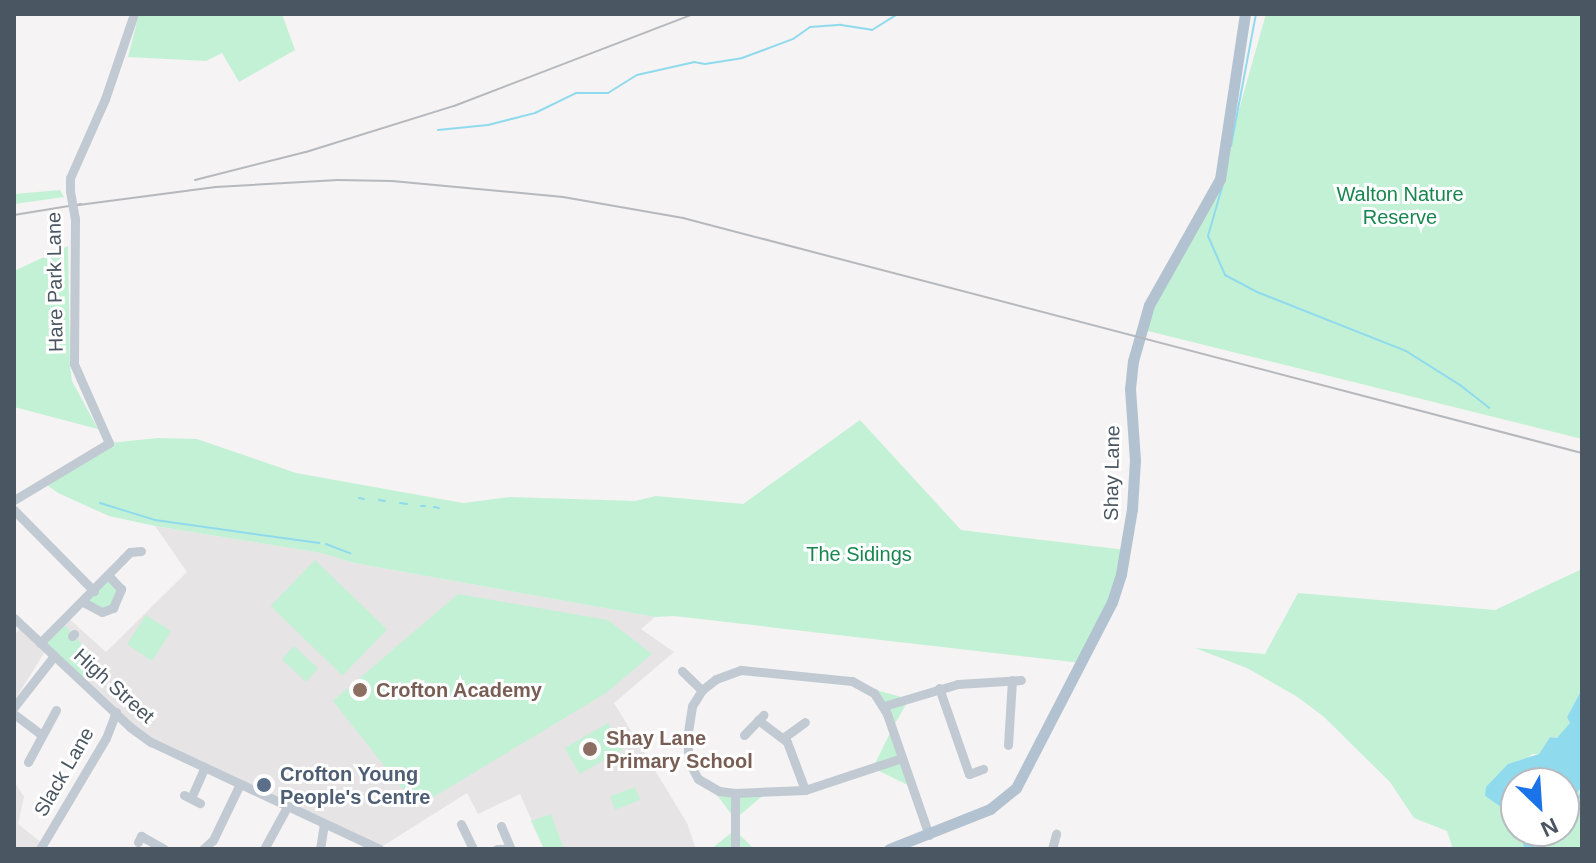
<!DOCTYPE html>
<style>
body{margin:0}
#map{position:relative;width:1596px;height:863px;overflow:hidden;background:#f5f3f3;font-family:Arial,sans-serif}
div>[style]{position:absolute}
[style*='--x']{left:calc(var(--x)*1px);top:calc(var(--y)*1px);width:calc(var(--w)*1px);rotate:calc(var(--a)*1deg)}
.education>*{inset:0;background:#e6e4e5}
.green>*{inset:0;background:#c3f1d5;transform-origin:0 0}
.water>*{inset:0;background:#90daee}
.stream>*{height:2px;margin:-1px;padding:0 1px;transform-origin:1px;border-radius:1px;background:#90daee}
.minor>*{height:9px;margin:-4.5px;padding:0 4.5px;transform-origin:4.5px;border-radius:4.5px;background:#c1cad2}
.major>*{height:11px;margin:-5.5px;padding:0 5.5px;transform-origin:5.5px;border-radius:5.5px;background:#b3c2d1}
.rail>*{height:2px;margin:-1px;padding:0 1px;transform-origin:1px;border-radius:1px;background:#b5b8bd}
.minor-bridge>*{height:9px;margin:-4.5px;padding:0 4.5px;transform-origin:4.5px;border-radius:4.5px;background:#c1cad2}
.dots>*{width:22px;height:22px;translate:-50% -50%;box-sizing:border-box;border:4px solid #fff;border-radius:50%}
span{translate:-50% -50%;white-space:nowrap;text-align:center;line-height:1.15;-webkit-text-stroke:6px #fff;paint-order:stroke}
.park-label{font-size:20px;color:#17864f}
.street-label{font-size:20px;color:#4a5661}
.education-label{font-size:20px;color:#785e54;font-weight:700}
.left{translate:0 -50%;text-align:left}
.service-label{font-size:20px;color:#4e5e75;font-weight:700}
.frame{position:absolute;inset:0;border:16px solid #4a5661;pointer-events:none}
.north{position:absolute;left:1500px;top:767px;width:80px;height:80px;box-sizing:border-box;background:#fff;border:2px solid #b7bbc0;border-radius:50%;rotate:155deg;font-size:22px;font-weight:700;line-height:32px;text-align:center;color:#4a5661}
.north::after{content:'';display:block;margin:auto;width:28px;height:36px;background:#1a73e8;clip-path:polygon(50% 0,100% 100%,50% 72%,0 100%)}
</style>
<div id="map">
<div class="education">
<div style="clip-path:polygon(155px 526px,321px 553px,354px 563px,655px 617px,641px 629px,674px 652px,614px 703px,687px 823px,696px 849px,544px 849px,520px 794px,478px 814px,467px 793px,378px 849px,151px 742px,46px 650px,14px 701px,14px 637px,22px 625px,40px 643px,67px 617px,106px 652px,187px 572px)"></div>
<div style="clip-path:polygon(14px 781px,24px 797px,18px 824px,43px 844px,40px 849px,14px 849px)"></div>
</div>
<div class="green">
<div style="clip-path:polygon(139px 14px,282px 14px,295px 50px,239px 82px,222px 53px,206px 61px,128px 57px)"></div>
<div style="clip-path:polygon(1266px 14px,1582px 14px,1582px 439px,1144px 330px,1153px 304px,1213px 202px)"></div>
<div style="clip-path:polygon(60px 190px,64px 197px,14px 204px,14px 194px)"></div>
<div style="clip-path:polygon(68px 246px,70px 366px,72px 381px,98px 429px,14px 407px,14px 271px)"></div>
<div style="clip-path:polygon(860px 420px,961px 530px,1126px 550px,1121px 574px,1082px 663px,674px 616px,655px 617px,354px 563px,321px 553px,155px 526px,109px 516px,58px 493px,43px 482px,109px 443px,158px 438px,197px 439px,296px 473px,463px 503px,510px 497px,635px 501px,656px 496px,743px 504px)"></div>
<div style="left:315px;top:560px;width:100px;height:64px;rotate:44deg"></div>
<div style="clip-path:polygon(1582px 569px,1582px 689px,1567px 717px,1571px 723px,1557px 738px,1550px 737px,1539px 754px,1532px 754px,1485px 796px,1511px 813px,1516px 831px,1521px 831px,1524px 849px,1453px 849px,1447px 831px,1414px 818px,1390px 782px,1323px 716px,1296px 696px,1247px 668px,1195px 648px,1265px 654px,1298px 593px,1495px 610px)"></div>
<div style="clip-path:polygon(109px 576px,121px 589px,107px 611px,83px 602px)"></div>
<div style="clip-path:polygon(458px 594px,608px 620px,652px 654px,606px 693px,417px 807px,333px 701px)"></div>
<div style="left:146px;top:615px;width:30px;height:35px;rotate:33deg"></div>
<div style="clip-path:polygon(62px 622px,92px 656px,92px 670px,83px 681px,40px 643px)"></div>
<div style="left:294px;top:646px;width:33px;height:18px;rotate:43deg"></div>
<div style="clip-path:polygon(868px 688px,909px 699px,892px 729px,912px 787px,873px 768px,892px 729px)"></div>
<div style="left:608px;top:723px;width:30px;height:50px;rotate:60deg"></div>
<div style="clip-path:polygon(1582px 786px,1582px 849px,1532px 849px,1549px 831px,1564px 831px,1564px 812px)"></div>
<div style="left:635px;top:787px;width:14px;height:27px;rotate:69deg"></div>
<div style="clip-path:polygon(711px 787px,765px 794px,735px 819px)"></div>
<div style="clip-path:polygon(551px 814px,564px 849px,544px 849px,531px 821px)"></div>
<div style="clip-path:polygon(735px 830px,754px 849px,711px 849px)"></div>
</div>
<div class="water">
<div style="clip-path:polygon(1582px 689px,1582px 786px,1564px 812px,1564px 783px,1516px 783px,1516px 822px,1510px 813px,1485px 796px,1486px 787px,1508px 764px,1539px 754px,1550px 737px,1557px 738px,1570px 723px,1567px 717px)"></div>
<div style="clip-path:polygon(1521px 831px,1549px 831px,1532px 849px,1524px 849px)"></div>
</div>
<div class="stream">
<div style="--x:438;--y:130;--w:50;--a:-5.7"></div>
<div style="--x:488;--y:125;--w:49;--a:-14.3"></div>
<div style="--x:535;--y:113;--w:46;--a:-26"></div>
<div style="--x:576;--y:93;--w:32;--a:0"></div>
<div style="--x:608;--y:93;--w:34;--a:-32"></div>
<div style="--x:637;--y:75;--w:58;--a:-12.8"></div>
<div style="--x:694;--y:62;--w:11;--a:10"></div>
<div style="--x:705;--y:64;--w:37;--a:-9"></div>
<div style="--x:742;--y:58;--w:54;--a:-20.4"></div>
<div style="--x:793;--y:39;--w:21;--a:-35"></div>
<div style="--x:810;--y:27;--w:31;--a:-4"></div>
<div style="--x:841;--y:25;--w:31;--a:9"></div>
<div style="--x:872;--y:30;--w:31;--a:-32"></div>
<div style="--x:1231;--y:146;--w:134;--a:-79.3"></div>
<div style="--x:1223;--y:184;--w:54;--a:106.1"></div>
<div style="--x:1208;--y:236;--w:43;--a:66.4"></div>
<div style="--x:1225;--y:275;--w:36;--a:28"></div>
<div style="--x:1257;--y:292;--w:160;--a:21.6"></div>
<div style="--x:1406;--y:351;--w:64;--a:32.2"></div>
<div style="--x:1460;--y:385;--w:37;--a:38"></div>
<div style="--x:359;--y:498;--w:5;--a:11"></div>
<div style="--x:379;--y:500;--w:6;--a:9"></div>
<div style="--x:100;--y:503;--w:58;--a:17.2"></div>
<div style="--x:155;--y:520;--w:166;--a:8"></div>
<div style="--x:400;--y:503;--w:7;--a:8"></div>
<div style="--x:421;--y:506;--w:4;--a:0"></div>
<div style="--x:434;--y:507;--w:5;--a:11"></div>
<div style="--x:326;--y:544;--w:26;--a:21"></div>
<div style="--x:1564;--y:820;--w:33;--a:-57"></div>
<div style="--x:1540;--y:849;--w:23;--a:-52"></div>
</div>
<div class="minor">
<div style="--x:70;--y:191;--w:13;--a:-90"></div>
<div style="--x:70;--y:178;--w:86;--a:-66.1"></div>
<div style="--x:105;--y:99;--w:90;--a:-71.2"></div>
<div style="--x:14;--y:500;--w:111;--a:-31"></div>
<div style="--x:109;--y:443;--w:86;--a:-113.9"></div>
<div style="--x:74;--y:364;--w:146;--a:-89.6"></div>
<div style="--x:14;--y:510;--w:114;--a:45.4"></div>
<div style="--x:83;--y:602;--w:21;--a:28"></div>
<div style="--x:102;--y:612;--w:12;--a:-20"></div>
<div style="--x:113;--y:608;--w:21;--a:-67"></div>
<div style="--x:121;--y:589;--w:18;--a:-133"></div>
<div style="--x:14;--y:618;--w:159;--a:43.2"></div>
<div style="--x:130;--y:727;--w:26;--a:36"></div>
<div style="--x:151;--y:742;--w:252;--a:25.1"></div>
<div style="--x:72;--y:636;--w:3;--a:-45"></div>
<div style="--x:40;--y:643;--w:118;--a:-45.3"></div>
<div style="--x:123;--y:559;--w:10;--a:-45"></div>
<div style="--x:130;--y:552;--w:11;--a:-5"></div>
<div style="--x:682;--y:671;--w:28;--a:44"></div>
<div style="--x:939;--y:688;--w:91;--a:70.8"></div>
<div style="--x:969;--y:774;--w:15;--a:-20"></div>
<div style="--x:884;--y:706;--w:77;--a:-16.6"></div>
<div style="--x:958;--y:684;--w:63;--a:-3.6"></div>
<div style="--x:14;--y:707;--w:65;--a:-51.9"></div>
<div style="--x:14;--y:714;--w:35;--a:37"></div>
<div style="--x:758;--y:720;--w:36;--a:37"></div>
<div style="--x:787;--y:742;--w:51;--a:69.4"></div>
<div style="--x:744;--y:735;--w:28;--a:-46"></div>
<div style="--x:783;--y:738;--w:27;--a:-36"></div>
<div style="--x:1008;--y:745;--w:65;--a:-86.5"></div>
<div style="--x:28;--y:762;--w:59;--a:-61.7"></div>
<div style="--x:735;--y:793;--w:70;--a:-2.5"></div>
<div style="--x:805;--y:790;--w:102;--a:-18.3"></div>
<div style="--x:184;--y:795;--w:18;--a:27"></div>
<div style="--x:191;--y:798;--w:32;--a:-66"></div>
<div style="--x:461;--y:824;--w:28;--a:64"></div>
<div style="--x:501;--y:826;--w:25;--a:67"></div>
<div style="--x:138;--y:842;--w:7;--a:-63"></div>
<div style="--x:141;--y:836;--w:26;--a:29"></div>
<div style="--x:40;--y:849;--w:129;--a:-59.3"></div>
<div style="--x:106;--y:738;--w:28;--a:-69"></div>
<div style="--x:203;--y:849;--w:13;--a:-42"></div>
<div style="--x:213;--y:840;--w:60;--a:-64.3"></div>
<div style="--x:264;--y:849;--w:48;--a:-61.3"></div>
<div style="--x:320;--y:849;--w:26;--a:-81"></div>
<div style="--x:497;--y:849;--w:7;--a:0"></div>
<div style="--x:735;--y:849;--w:56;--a:-90"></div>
<div style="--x:735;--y:793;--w:16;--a:-173"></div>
<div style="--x:719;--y:791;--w:24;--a:-150"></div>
<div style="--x:698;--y:779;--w:19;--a:-118"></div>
<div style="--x:689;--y:762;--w:24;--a:-95"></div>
<div style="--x:687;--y:738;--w:32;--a:-81"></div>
<div style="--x:692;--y:706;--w:19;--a:-58"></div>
<div style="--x:702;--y:690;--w:18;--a:-38"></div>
<div style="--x:716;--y:679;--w:27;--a:-20"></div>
<div style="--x:741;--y:670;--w:112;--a:5.7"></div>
<div style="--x:852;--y:681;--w:25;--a:29"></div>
<div style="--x:874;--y:693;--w:25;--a:58"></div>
<div style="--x:887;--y:714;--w:128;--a:70.9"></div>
<div style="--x:1052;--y:849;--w:16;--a:-75"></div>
</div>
<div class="major">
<div style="--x:889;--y:849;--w:109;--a:-21.6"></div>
<div style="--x:990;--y:809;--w:33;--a:-39"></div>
<div style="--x:1016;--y:788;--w:209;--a:-62.7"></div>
<div style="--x:1112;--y:602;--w:29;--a:-72"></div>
<div style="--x:1121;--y:574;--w:66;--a:-80.4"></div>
<div style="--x:1132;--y:509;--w:49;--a:-86.5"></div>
<div style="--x:1135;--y:460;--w:71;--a:-94"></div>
<div style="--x:1130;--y:389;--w:28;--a:-84"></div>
<div style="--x:1133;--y:361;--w:58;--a:-74.1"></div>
<div style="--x:1149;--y:305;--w:145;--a:-60.6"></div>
<div style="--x:1220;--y:179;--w:167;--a:-81.4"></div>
</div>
<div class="rail">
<div style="--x:195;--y:180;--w:114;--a:-14.2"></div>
<div style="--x:306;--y:152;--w:155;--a:-17.3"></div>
<div style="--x:454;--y:106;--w:257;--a:-21"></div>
<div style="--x:71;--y:206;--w:146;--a:-7.5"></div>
<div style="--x:216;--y:187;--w:122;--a:-3.3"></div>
<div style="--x:338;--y:180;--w:54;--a:1.1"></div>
<div style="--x:392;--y:181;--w:172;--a:5.3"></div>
<div style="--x:563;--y:197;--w:122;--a:9.9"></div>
<div style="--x:683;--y:218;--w:929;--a:14.65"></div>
<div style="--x:14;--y:215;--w:68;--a:-9.3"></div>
</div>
<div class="minor-bridge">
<div style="--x:70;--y:191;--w:27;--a:80"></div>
</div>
<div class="dots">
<div style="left:360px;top:690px;background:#8d6e63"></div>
<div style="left:590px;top:749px;background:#8d6e63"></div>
<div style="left:264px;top:785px;background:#5c6f8a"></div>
</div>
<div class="park-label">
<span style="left:1400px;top:206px">Walton Nature<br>Reserve</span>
<span style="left:859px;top:554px">The Sidings</span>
</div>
<div class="street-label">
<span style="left:55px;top:282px;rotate:-91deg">Hare Park Lane</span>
<span style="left:1112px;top:473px;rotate:-89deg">Shay Lane</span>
<span style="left:114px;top:686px;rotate:42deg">High Street</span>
<span style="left:64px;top:772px;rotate:-60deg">Slack Lane</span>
</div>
<div class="education-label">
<span class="left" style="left:376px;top:690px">Crofton Academy</span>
<span class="left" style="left:606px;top:750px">Shay Lane<br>Primary School</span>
</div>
<div class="service-label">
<span class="left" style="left:280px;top:786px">Crofton Young<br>People's Centre</span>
</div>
<div class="frame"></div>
<div class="north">N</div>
</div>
